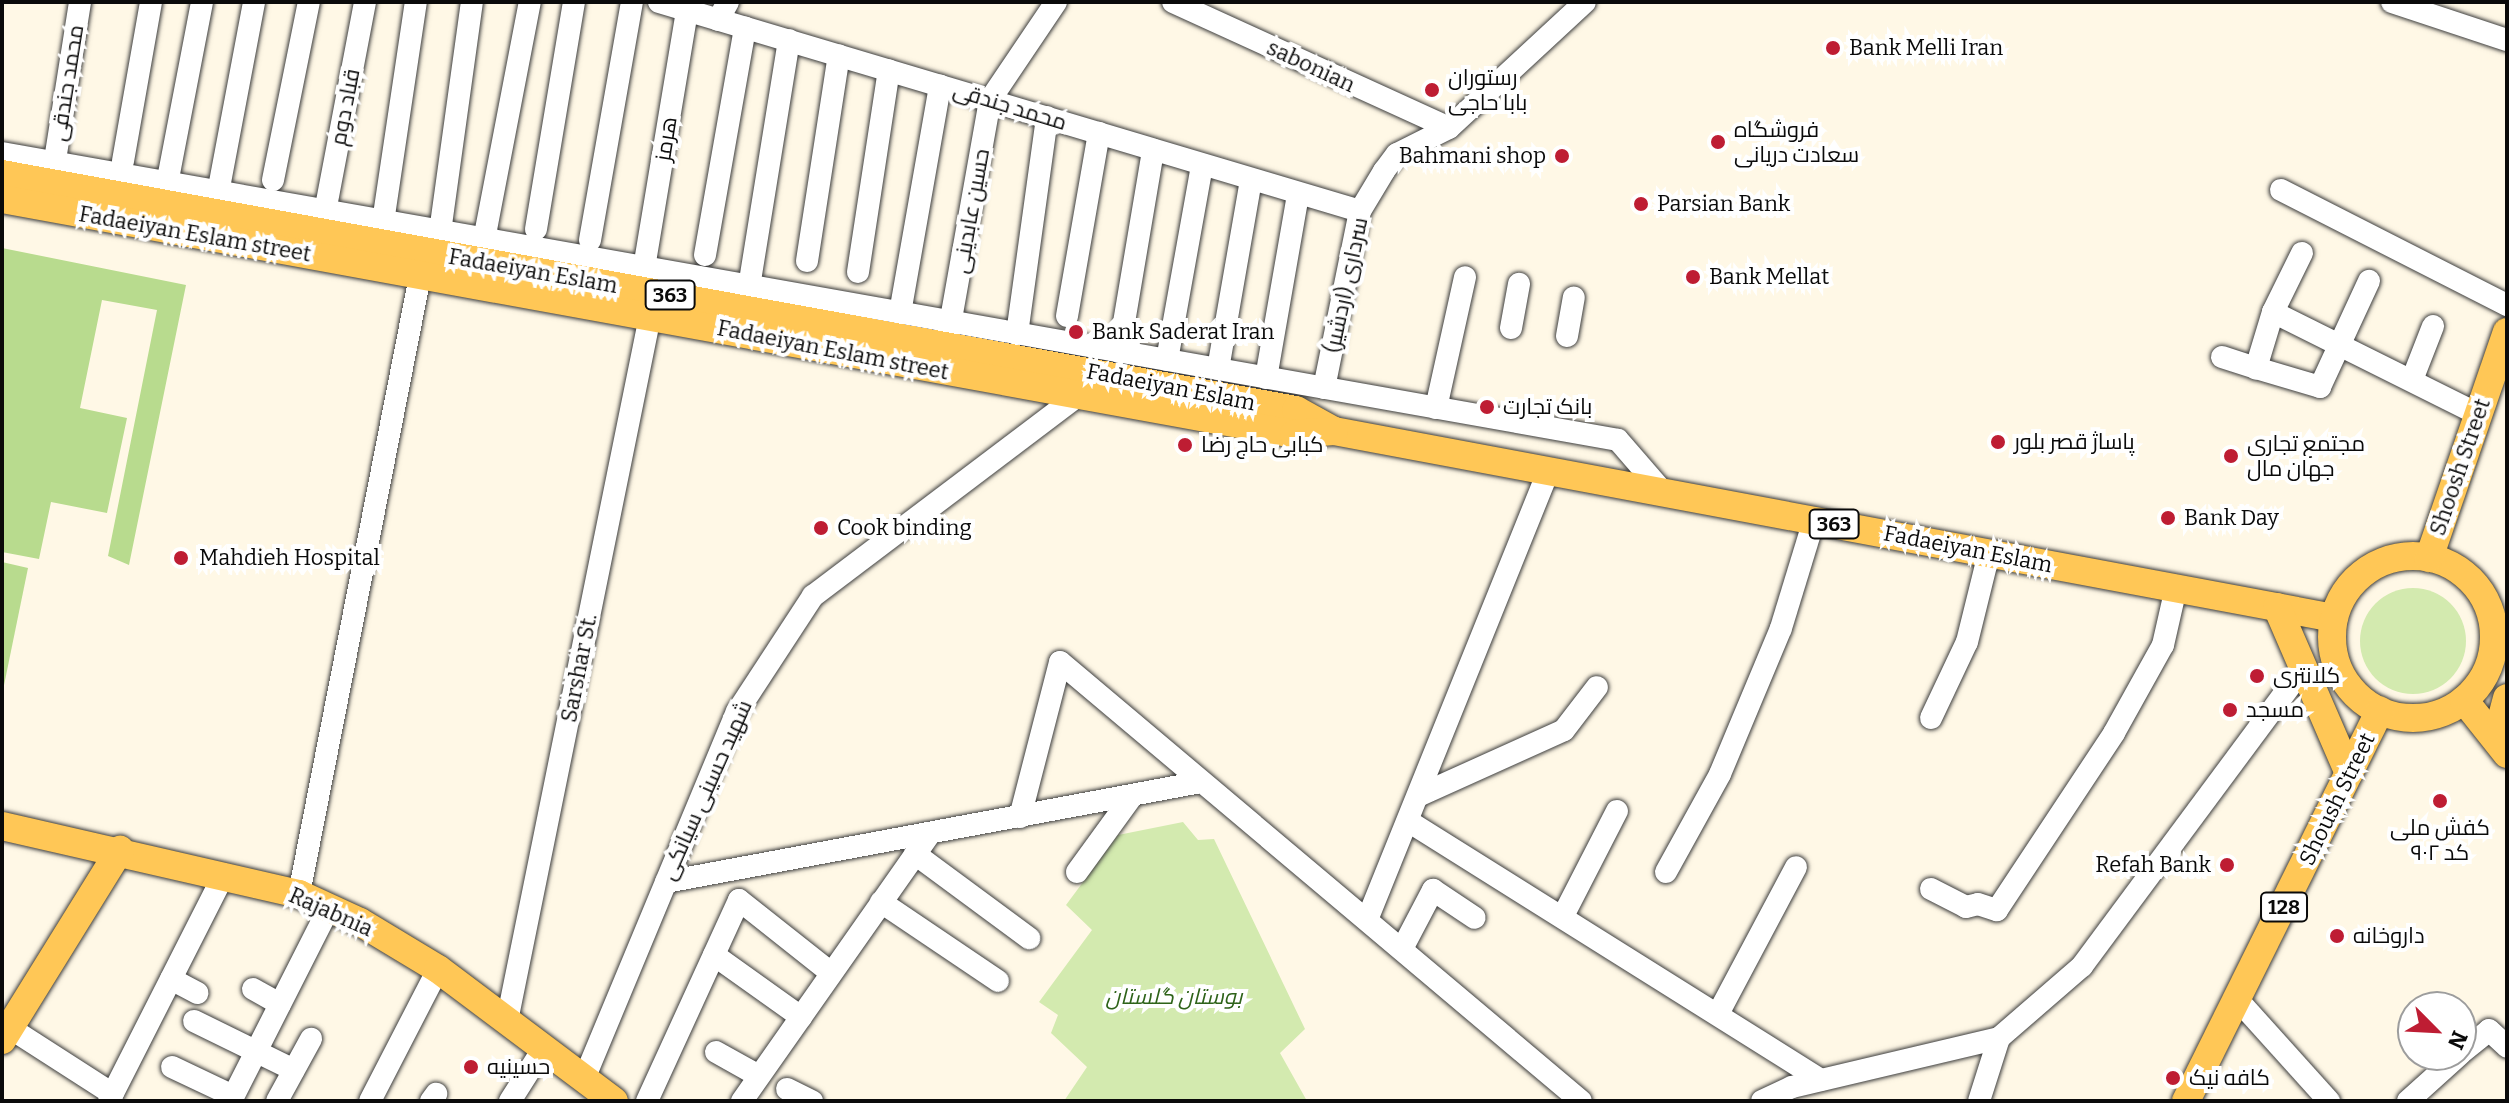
<!DOCTYPE html>
<html>
<head>
<meta charset="utf-8">
<style>
	body { margin:0 }
	#map { position:relative; width:2509px; height:1103px; overflow:hidden; background:#fff8e6; font-family:Bitter,Cairo,serif }
	div>[style] { position:absolute }
	.green>* { inset:0; background:#d3eaaf }
	.round { border-radius:50% }
	.forest>* { inset:0; background:#b8db8e }
	.roads { filter:drop-shadow(0 0 2px #3d3d3d) drop-shadow(0 0 2px #3d3d3d) }
	.minor>* { height:22px; margin:-11px; padding:0 11px; transform-origin:11px; border-radius:11px; background:#fff }
	.major>* { height:28px; margin:-14px; padding:0 14px; transform-origin:14px; border-radius:14px; background:#ffc756 }
	.major>.ring { margin:-14px; padding:0; box-sizing:content-box; background:none; border:28px solid #ffc756; border-radius:50% }
	.dots>* { width:22px; height:22px; translate:-50% -50%; box-sizing:border-box; border:4px solid #fff; border-radius:50% }
	span { translate:-50% -50%; white-space:nowrap; text-align:center; line-height:1.15; -webkit-text-stroke:8px #fff; paint-order:stroke }
	.shield-label span { padding:2px 6px; background:#fff; border:2px solid; border-radius:6px; -webkit-text-stroke-width:0 }
	.shield-label { font-size:20px; color:#0a0a0a; font-weight:700 }
	.poi-label { font-size:22px; color:#0a0a0a }
	.left { translate:0 -50%; text-align:left }
	.right { translate:-100% -50%; text-align:right }
	.street-label { font-size:22px; color:#0a0a0a }
	.park-label { font-size:22px; color:#2e6319; font-style:italic }
	.frame { position:absolute; inset:0; border:4px solid #0a0a0a; pointer-events:none }
	.north { position:absolute; left:2397px; top:991px; width:80px; height:80px; box-sizing:border-box; background:#fff; border:2px solid #9d9d9d; border-radius:50%; rotate:114deg; font-size:22px; font-weight:700; line-height:32px; text-align:center; color:#0a0a0a }
	.north::after { content:''; display:block; margin:auto; width:28px; height:36px; background:#be1d33; clip-path:polygon(50% 0,100% 100%,50% 72%,0 100%) }
</style>
</head>
<body>
<div id="map">
	<div class="green">
		<div class="round" style="left:2360px;top:588px;width:106px;height:106px"></div>
		<div style="clip-path:polygon(1183px 822px,1198px 840px,1214px 839px,1305px 1029px,1280px 1053px,1307px 1101px,1064px 1101px,1087px 1067px,1051px 1033px,1058px 1015px,1039px 1002px,1092px 930px,1066px 905px,1118px 835px)"></div>
	</div>
	<div class="forest">
		<div style="clip-path:polygon(2px 248px,186px 285px,129px 565px,108px 556px,157px 310px,102px 300px,80px 408px,127px 418px,107px 513px,51px 502px,39px 559px,2px 552px)"></div>
		<div style="clip-path:polygon(2px 562px,28px 568px,2px 695px)"></div>
	</div>
	<div class="roads">
		<div class="minor">
			<div style="left:659px;top:2px;width:731px;rotate:16.6deg"></div>
			<div style="left:1173px;top:2px;width:303px;rotate:24.5deg"></div>
			<div style="left:2392px;top:2px;width:121px;rotate:18.3deg"></div>
			<div style="left:718px;top:20px;width:21px;rotate:-61deg"></div>
			<div style="left:2px;top:153px;width:1641px;rotate:10.07deg"></div>
			<div style="left:1618px;top:440px;width:69px;rotate:49.1deg"></div>
			<div style="left:123px;top:161px;width:161px;rotate:-80deg"></div>
			<div style="left:52px;top:179px;width:179px;rotate:-81deg"></div>
			<div style="left:273px;top:180px;width:182px;rotate:-78.6deg"></div>
			<div style="left:167px;top:184px;width:185px;rotate:-79.1deg"></div>
			<div style="left:2281px;top:190px;width:254px;rotate:27deg"></div>
			<div style="left:218px;top:193px;width:194px;rotate:-79.3deg"></div>
			<div style="left:325px;top:212px;width:214px;rotate:-79.2deg"></div>
			<div style="left:383px;top:222px;width:222px;rotate:-81.5deg"></div>
			<div style="left:536px;top:229px;width:230px;rotate:-80.5deg"></div>
			<div style="left:440px;top:232px;width:232px;rotate:-82.1deg"></div>
			<div style="left:484px;top:240px;width:242px;rotate:-79.1deg"></div>
			<div style="left:590px;top:240px;width:242px;rotate:-80deg"></div>
			<div style="left:2302px;top:253px;width:66px;rotate:116.2deg"></div>
			<div style="left:2273px;top:312px;width:59px;rotate:106.9deg"></div>
			<div style="left:2256px;top:368px;width:67px;rotate:16.5deg"></div>
			<div style="left:2320px;top:387px;width:117px;rotate:-65.2deg"></div>
			<div style="left:705px;top:255px;width:231px;rotate:-80deg"></div>
			<div style="left:807px;top:261px;width:208px;rotate:-81.2deg"></div>
			<div style="left:644px;top:268px;width:262px;rotate:-80.5deg"></div>
			<div style="left:858px;top:272px;width:204px;rotate:-81.3deg"></div>
			<div style="left:749px;top:287px;width:250px;rotate:-80.8deg"></div>
			<div style="left:2273px;top:312px;width:229px;rotate:26.5deg"></div>
			<div style="left:900px;top:313px;width:231px;rotate:-80deg"></div>
			<div style="left:1067px;top:316px;width:186px;rotate:-80.1deg"></div>
			<div style="left:1511px;top:328px;width:45px;rotate:-79.7deg"></div>
			<div style="left:1017px;top:334px;width:219px;rotate:-82.1deg"></div>
			<div style="left:948px;top:336px;width:240px;rotate:-79.9deg"></div>
			<div style="left:990px;top:100px;width:118px;rotate:-56deg"></div>
			<div style="left:1567px;top:336px;width:39px;rotate:-80deg"></div>
			<div style="left:1119px;top:352px;width:205px;rotate:-80.4deg"></div>
			<div style="left:2222px;top:357px;width:36px;rotate:18deg"></div>
			<div style="left:1167px;top:360px;width:198px;rotate:-79.8deg"></div>
			<div style="left:1218px;top:369px;width:192px;rotate:-80.1deg"></div>
			<div style="left:1266px;top:378px;width:187px;rotate:-80.1deg"></div>
			<div style="left:2412px;top:380px;width:58px;rotate:-68.7deg"></div>
			<div style="left:1324px;top:388px;width:181px;rotate:-78.5deg"></div>
			<div style="left:1360px;top:211px;width:47px;rotate:-59deg"></div>
			<div style="left:1384px;top:171px;width:21px;rotate:-53deg"></div>
			<div style="left:1397px;top:154px;width:58px;rotate:-26.6deg"></div>
			<div style="left:1449px;top:128px;width:185px;rotate:-42.8deg"></div>
			<div style="left:1436px;top:408px;width:134px;rotate:-77.5deg"></div>
			<div style="left:1931px;top:718px;width:84px;rotate:-64.7deg"></div>
			<div style="left:1967px;top:642px;width:92px;rotate:-76.1deg"></div>
			<div style="left:1418px;top:796px;width:160px;rotate:-24.3deg"></div>
			<div style="left:1564px;top:730px;width:54px;rotate:-52.5deg"></div>
			<div style="left:1020px;top:817px;width:160px;rotate:-75.5deg"></div>
			<div style="left:1060px;top:662px;width:681px;rotate:40.12deg"></div>
			<div style="left:1408px;top:821px;width:487px;rotate:32.1deg"></div>
			<div style="left:915px;top:854px;width:142px;rotate:36.4deg"></div>
			<div style="left:1077px;top:872px;width:95px;rotate:-54deg"></div>
			<div style="left:1666px;top:872px;width:112px;rotate:-61.1deg"></div>
			<div style="left:1720px;top:774px;width:158px;rotate:-67.3deg"></div>
			<div style="left:1781px;top:628px;width:113px;rotate:-73deg"></div>
			<div style="left:666px;top:882px;width:544px;rotate:-10.59deg"></div>
			<div style="left:1931px;top:889px;width:39px;rotate:27deg"></div>
			<div style="left:1966px;top:907px;width:12px;rotate:-14deg"></div>
			<div style="left:1978px;top:904px;width:20px;rotate:18deg"></div>
			<div style="left:1997px;top:910px;width:212px;rotate:-56.5deg"></div>
			<div style="left:2114px;top:733px;width:101px;rotate:-60.9deg"></div>
			<div style="left:2163px;top:645px;width:58px;rotate:-77.2deg"></div>
			<div style="left:299px;top:894px;width:630px;rotate:-78.92deg"></div>
			<div style="left:881px;top:902px;width:141px;rotate:34deg"></div>
			<div style="left:1563px;top:916px;width:118px;rotate:-62.8deg"></div>
			<div style="left:1367px;top:920px;width:484px;rotate:-68deg"></div>
			<div style="left:1402px;top:949px;width:67px;rotate:-62.3deg"></div>
			<div style="left:1433px;top:890px;width:50px;rotate:33.7deg"></div>
			<div style="left:714px;top:955px;width:107px;rotate:35.5deg"></div>
			<div style="left:171px;top:979px;width:30px;rotate:28deg"></div>
			<div style="left:253px;top:989px;width:31px;rotate:29deg"></div>
			<div style="left:2238px;top:1000px;width:136px;rotate:48deg"></div>
			<div style="left:1719px;top:1012px;width:164px;rotate:-62deg"></div>
			<div style="left:194px;top:1021px;width:111px;rotate:26.1deg"></div>
			<div style="left:507px;top:1021px;width:719px;rotate:-78.53deg"></div>
			<div style="left:10px;top:1028px;width:122px;rotate:32.7deg"></div>
			<div style="left:716px;top:1052px;width:49px;rotate:29.2deg"></div>
			<div style="left:2461px;top:1053px;width:36px;rotate:-39deg"></div>
			<div style="left:2489px;top:1030px;width:25px;rotate:43deg"></div>
			<div style="left:172px;top:1067px;width:68px;rotate:25.4deg"></div>
			<div style="left:584px;top:1079px;width:398px;rotate:-67.4deg"></div>
			<div style="left:737px;top:712px;width:139px;rotate:-56.8deg"></div>
			<div style="left:813px;top:596px;width:331px;rotate:-37.1deg"></div>
			<div style="left:787px;top:1089px;width:28px;rotate:26deg"></div>
			<div style="left:109px;top:1101px;width:254px;rotate:-63.1deg"></div>
			<div style="left:231px;top:1101px;width:216px;rotate:-63.1deg"></div>
			<div style="left:277px;top:1101px;width:71px;rotate:-61.3deg"></div>
			<div style="left:370px;top:1101px;width:148px;rotate:-62.7deg"></div>
			<div style="left:431px;top:1101px;width:9px;rotate:-54deg"></div>
			<div style="left:510px;top:1101px;width:62px;rotate:-57.6deg"></div>
			<div style="left:647px;top:1101px;width:221px;rotate:-65.4deg"></div>
			<div style="left:739px;top:900px;width:117px;rotate:38.4deg"></div>
			<div style="left:742px;top:1101px;width:324px;rotate:-54.9deg"></div>
			<div style="left:1762px;top:1101px;width:33px;rotate:-25deg"></div>
			<div style="left:1792px;top:1087px;width:213px;rotate:-13.3deg"></div>
			<div style="left:1999px;top:1038px;width:110px;rotate:-40.9deg"></div>
			<div style="left:2082px;top:966px;width:371px;rotate:-53.4deg"></div>
			<div style="left:1979px;top:1101px;width:66px;rotate:-72.4deg"></div>
			<div style="left:2408px;top:1101px;width:69px;rotate:-42deg"></div>
		</div>
		<div class="major">
			<div style="left:2px;top:174px;width:1315px;rotate:10.34deg"></div>
			<div style="left:1296px;top:410px;width:43px;rotate:28.9deg"></div>
			<div style="left:1334px;top:431px;width:1017px;rotate:10.59deg"></div>
			<div style="left:2px;top:199px;width:1313px;rotate:10.31deg"></div>
			<div style="left:1294px;top:434px;width:40px;rotate:-4.3deg"></div>
			<div class="ring" style="left:2332px;top:556px;width:134px;height:134px"></div>
			<div style="left:2429px;top:558px;width:239px;rotate:-71deg"></div>
			<div style="left:2277px;top:607px;width:181px;rotate:66.6deg"></div>
			<div style="left:2507px;top:698px;width:20px;rotate:105deg"></div>
			<div style="left:2502px;top:717px;width:27px;rotate:80deg"></div>
			<div style="left:2464px;top:700px;width:69px;rotate:51.5deg"></div>
			<div style="left:2px;top:826px;width:305px;rotate:12.9deg"></div>
			<div style="left:299px;top:894px;width:67px;rotate:24.7deg"></div>
			<div style="left:360px;top:922px;width:91px;rotate:31.1deg"></div>
			<div style="left:438px;top:969px;width:220px;rotate:36.9deg"></div>
			<div style="left:2px;top:1040px;width:224px;rotate:-58.2deg"></div>
			<div style="left:2186px;top:1101px;width:436px;rotate:-63.6deg"></div>
		</div>
	</div>
	<div class="dots">
		<div style="left:1833px;top:48px;background:#be1d33"></div>
		<div style="left:1432px;top:90px;background:#be1d33"></div>
		<div style="left:1718px;top:142px;background:#be1d33"></div>
		<div style="left:1562px;top:156px;background:#be1d33"></div>
		<div style="left:1641px;top:204px;background:#be1d33"></div>
		<div style="left:1693px;top:277px;background:#be1d33"></div>
		<div style="left:1076px;top:332px;background:#be1d33"></div>
		<div style="left:1487px;top:407px;background:#be1d33"></div>
		<div style="left:1998px;top:442px;background:#be1d33"></div>
		<div style="left:1185px;top:445px;background:#be1d33"></div>
		<div style="left:2231px;top:456px;background:#be1d33"></div>
		<div style="left:2168px;top:518px;background:#be1d33"></div>
		<div style="left:821px;top:528px;background:#be1d33"></div>
		<div style="left:181px;top:558px;background:#be1d33"></div>
		<div style="left:2257px;top:676px;background:#be1d33"></div>
		<div style="left:2230px;top:710px;background:#be1d33"></div>
		<div style="left:2440px;top:801px;background:#be1d33"></div>
		<div style="left:2227px;top:865px;background:#be1d33"></div>
		<div style="left:2337px;top:936px;background:#be1d33"></div>
		<div style="left:471px;top:1067px;background:#be1d33"></div>
		<div style="left:2173px;top:1078px;background:#be1d33"></div>
	</div>
	<div class="shield-label">
		<span style="left:670px;top:295px">363</span>
		<span style="left:1834px;top:524px">363</span>
		<span style="left:2284px;top:907px">128</span>
	</div>
	<div class="poi-label">
		<span class="left" style="left:1849px;top:48px">Bank Melli Iran</span>
		<span class="left" style="left:1448px;top:90px">رستوران<br>بابا حاجی</span>
		<span class="left" style="left:1734px;top:142px">فروشگاه<br>سعادت دریانی</span>
		<span class="right" style="left:1546px;top:156px">Bahmani shop</span>
		<span class="left" style="left:1657px;top:204px">Parsian Bank</span>
		<span class="left" style="left:1709px;top:277px">Bank Mellat</span>
		<span class="left" style="left:1092px;top:332px">Bank Saderat Iran</span>
		<span class="left" style="left:1503px;top:407px">بانک تجارت</span>
		<span class="left" style="left:2014px;top:442px">پاساژ قصر بلور</span>
		<span class="left" style="left:2247px;top:456px">مجتمع تجاری<br>جهان مال</span>
		<span class="left" style="left:1201px;top:445px">کبابی حاج رضا</span>
		<span class="left" style="left:2184px;top:518px">Bank Day</span>
		<span class="left" style="left:837px;top:528px">Cook binding</span>
		<span class="left" style="left:199px;top:558px">Mahdieh Hospital</span>
		<span class="left" style="left:2273px;top:676px">کلانتری</span>
		<span class="left" style="left:2246px;top:710px">مسجد</span>
		<span style="left:2440px;top:840px">کفش ملی<br>کد ۹۰۲</span>
		<span class="right" style="left:2211px;top:865px">Refah Bank</span>
		<span class="left" style="left:2353px;top:936px">داروخانه</span>
		<span class="left" style="left:487px;top:1067px">حسینیه</span>
		<span class="left" style="left:2189px;top:1078px">کافه نیک</span>
	</div>
	<div class="street-label">
		<span style="left:1311px;top:66px;rotate:25deg">sabonian</span>
		<span style="left:67px;top:83px;rotate:-81deg">محمد جندقی</span>
		<span style="left:1010px;top:106px;rotate:17deg">محمد جندقی</span>
		<span style="left:345px;top:107px;rotate:-79deg">قباد دوم</span>
		<span style="left:666px;top:139px;rotate:-81deg">هرمز</span>
		<span style="left:971px;top:211px;rotate:-80deg">حسین عابدینی</span>
		<span style="left:195px;top:234px;rotate:10deg">Fadaeiyan Eslam street</span>
		<span style="left:533px;top:271px;rotate:10deg">Fadaeiyan Eslam</span>
		<span style="left:1346px;top:285px;rotate:-78deg">سرداری (اردشیر)</span>
		<span style="left:833px;top:350px;rotate:11deg">Fadaeiyan Eslam street</span>
		<span style="left:1171px;top:387px;rotate:11deg">Fadaeiyan Eslam</span>
		<span style="left:2460px;top:467px;rotate:-71deg">Shoosh Street</span>
		<span style="left:1968px;top:549px;rotate:11deg">Fadaeiyan Eslam</span>
		<span style="left:579px;top:668px;rotate:-79deg">Sarshar St.</span>
		<span style="left:706px;top:790px;rotate:-66deg">شهید حسینی سیانکی</span>
		<span style="left:2337px;top:799px;rotate:-64deg">Shoush Street</span>
		<span style="left:331px;top:912px;rotate:24deg">Rajabnia</span>
	</div>
	<div class="park-label">
		<span style="left:1174px;top:997px">بوستان گلستان</span>
	</div>
	<div class="frame"></div>
	<div class="north">N</div>
</div>
</body>
</html>
